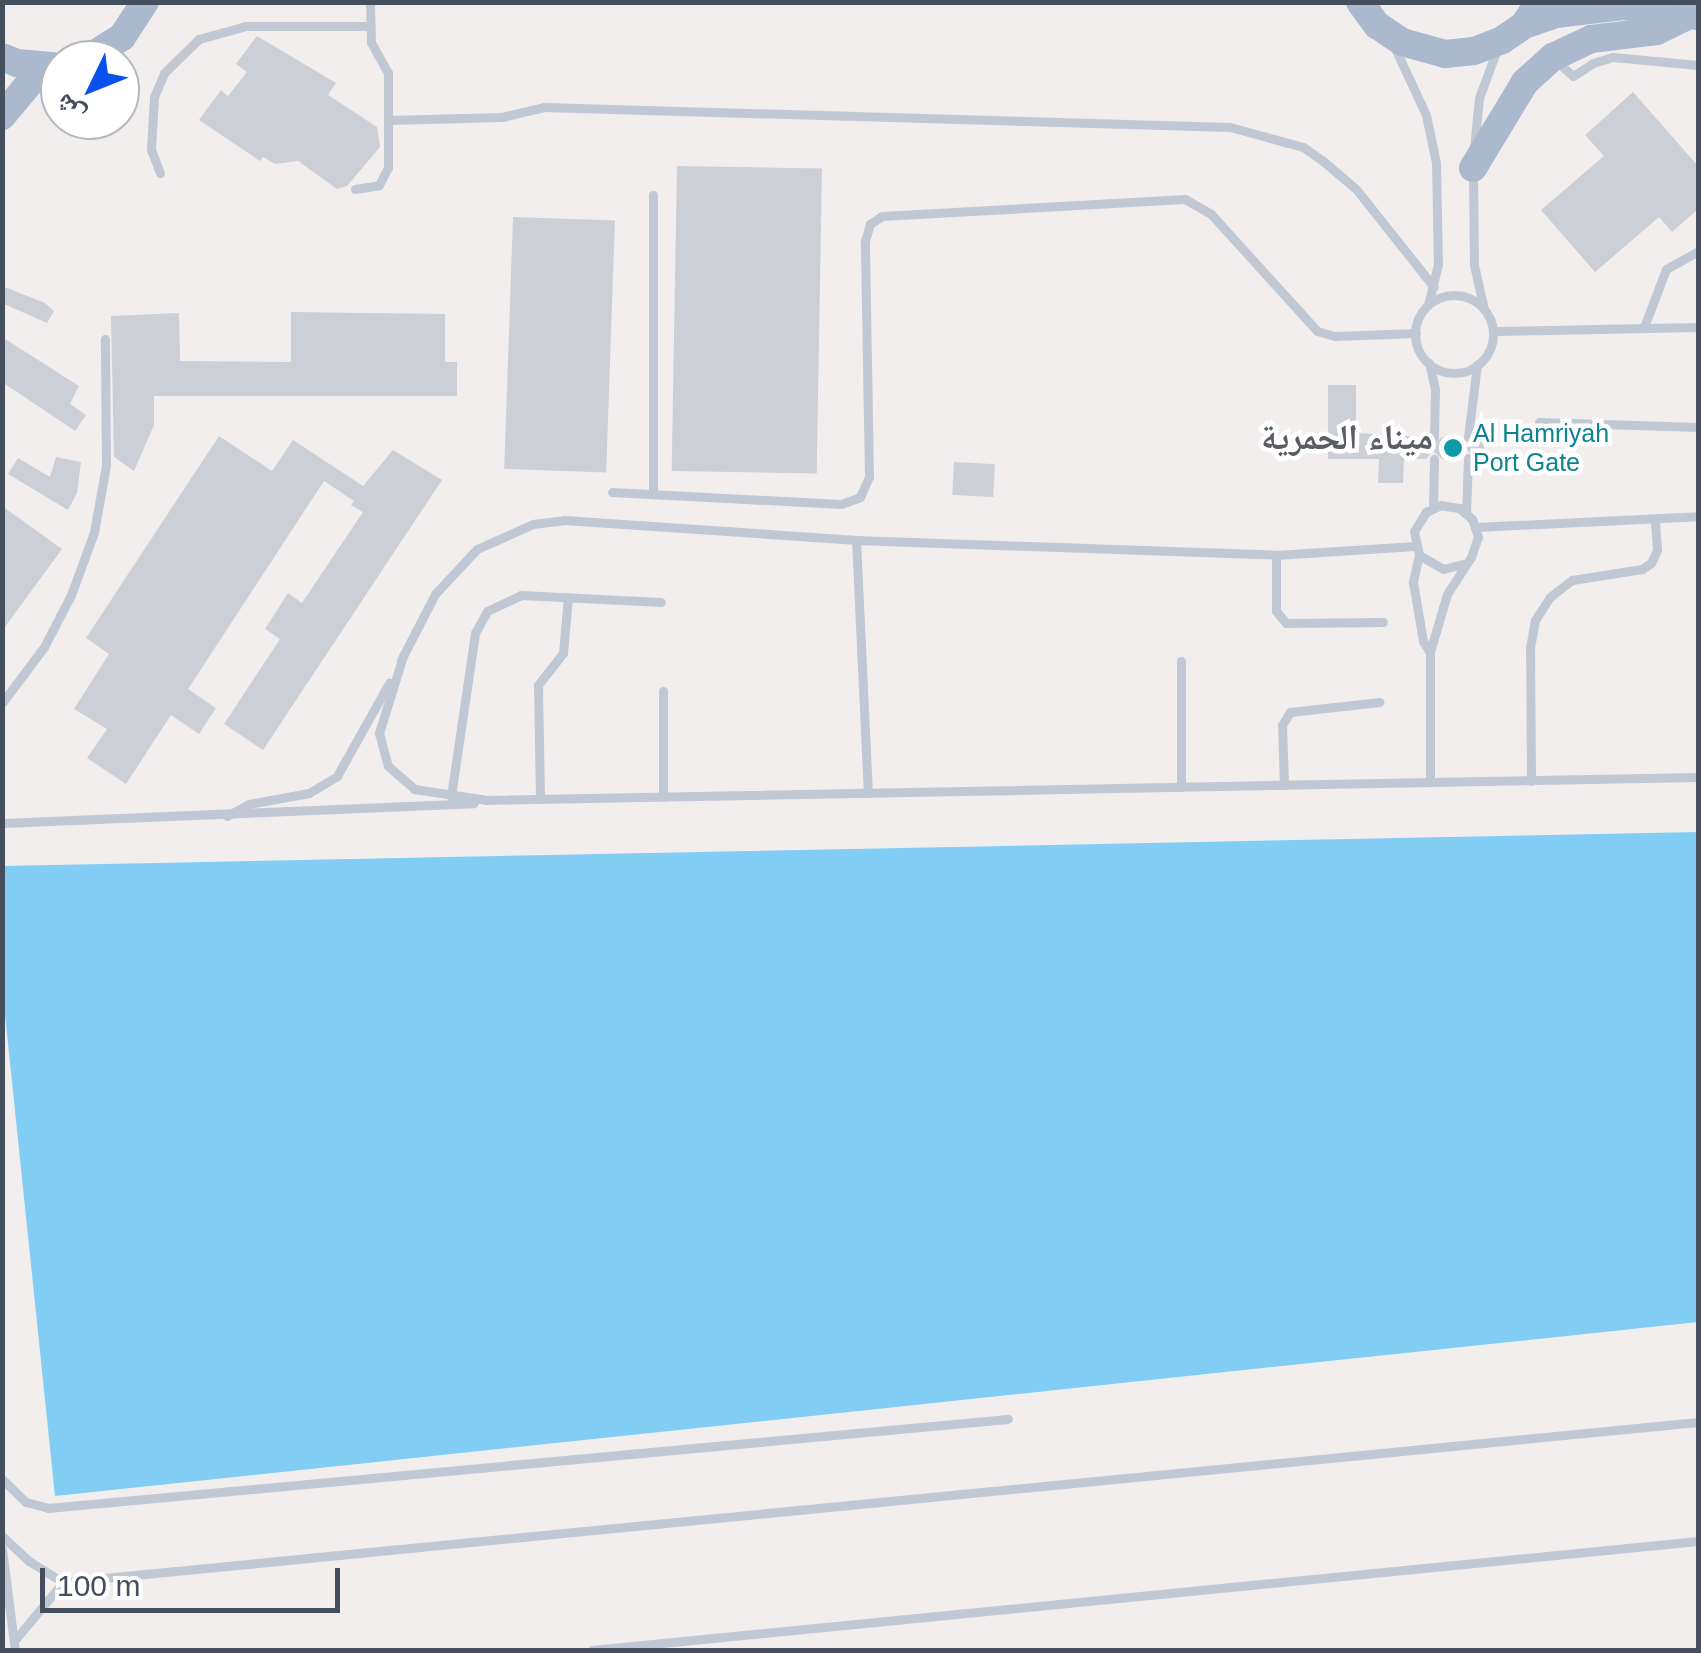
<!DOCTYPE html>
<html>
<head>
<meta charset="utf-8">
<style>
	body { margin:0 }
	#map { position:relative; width:1701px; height:1653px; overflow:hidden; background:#f1eeed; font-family:Helvetica,"Noto Naskh Arabic",sans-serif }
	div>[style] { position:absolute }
	.water>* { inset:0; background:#81cdf4 }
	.building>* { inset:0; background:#cccfd6; transform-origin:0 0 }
	.lane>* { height:9px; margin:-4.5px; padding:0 4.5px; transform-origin:4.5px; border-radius:4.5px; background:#c0c8d4 }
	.lane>.ring { margin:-4.5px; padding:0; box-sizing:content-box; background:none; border:9px solid #c0c8d4; border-radius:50% }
	.primary>* { height:28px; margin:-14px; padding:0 14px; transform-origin:14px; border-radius:14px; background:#abb9cf }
	.dots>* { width:28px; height:28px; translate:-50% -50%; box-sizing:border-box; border:5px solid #fff; border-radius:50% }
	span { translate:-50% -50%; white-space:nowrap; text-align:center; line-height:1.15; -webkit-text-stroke:9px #fff; paint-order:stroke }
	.culture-label { font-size:25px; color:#0d838f }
	.left { translate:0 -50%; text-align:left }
	.district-label { font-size:35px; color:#5a5d63; font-weight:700 }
	.frame { position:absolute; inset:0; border:5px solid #444e5d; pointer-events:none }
	.north { position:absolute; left:40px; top:40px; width:100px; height:100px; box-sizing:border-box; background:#fff; border:2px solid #b4b8be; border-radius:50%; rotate:227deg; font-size:28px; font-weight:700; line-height:40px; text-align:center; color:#444e5d }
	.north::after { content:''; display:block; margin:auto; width:35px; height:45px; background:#0951ef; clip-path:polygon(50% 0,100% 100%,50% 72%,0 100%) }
	.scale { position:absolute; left:40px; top:1568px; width:300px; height:45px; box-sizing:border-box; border:5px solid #444e5d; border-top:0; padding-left:12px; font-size:30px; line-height:35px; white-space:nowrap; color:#444e5d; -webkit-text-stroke:8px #fff; paint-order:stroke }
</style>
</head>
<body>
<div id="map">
	<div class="water">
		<div style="clip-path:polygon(1698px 832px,1698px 1322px,55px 1496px,3px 995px,3px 866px)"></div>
	</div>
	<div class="building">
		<div style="clip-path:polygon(257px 36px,336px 83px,328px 95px,377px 127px,380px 147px,347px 186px,337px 189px,298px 161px,275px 164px,263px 157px,260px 161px,199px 120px,221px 90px,228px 96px,247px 72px,236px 64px)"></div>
		<div style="clip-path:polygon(1633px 92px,1698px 166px,1698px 209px,1672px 232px,1659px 217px,1595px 272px,1541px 210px,1604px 156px,1585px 135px)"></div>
		<div style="left:677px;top:166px;width:145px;height:305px;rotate:1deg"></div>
		<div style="left:513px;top:217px;width:102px;height:252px;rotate:2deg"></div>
		<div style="clip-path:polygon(2px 286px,45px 303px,54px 311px,47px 323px,2px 303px)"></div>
		<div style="clip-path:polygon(291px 312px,445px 314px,445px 362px,457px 362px,457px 396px,154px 396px,154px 425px,134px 471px,114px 457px,111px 316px,179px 313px,180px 361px,291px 362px)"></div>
		<div style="clip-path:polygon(2px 337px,79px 386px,70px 404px,86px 415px,75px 431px,2px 382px)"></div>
		<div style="clip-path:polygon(1328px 385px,1356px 385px,1356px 433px,1426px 437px,1433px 445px,1442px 437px,1460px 437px,1468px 445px,1476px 437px,1484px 437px,1484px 458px,1476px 458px,1467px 450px,1460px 458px,1442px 459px,1433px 451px,1426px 459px,1404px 459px,1403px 483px,1378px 483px,1379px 459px,1328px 459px)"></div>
		<div style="clip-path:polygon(219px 436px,272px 471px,293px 440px,363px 486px,393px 450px,442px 480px,263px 750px,224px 724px,280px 639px,265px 629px,288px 593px,302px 603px,363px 512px,351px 505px,354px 501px,324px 481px,188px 689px,216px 708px,199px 734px,171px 715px,126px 784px,87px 758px,107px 729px,74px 709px,109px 654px,86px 638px)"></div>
		<div style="clip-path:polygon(56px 457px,81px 462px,77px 493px,68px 510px,8px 474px,18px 458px,50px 477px)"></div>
		<div style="left:954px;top:462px;width:41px;height:33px;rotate:3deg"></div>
		<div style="clip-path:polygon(2px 506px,62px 549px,2px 631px)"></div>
	</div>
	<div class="lane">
		<div style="left:1394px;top:46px;width:76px;rotate:65.1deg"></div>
		<div style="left:1426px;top:115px;width:49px;rotate:78.2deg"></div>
		<div style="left:1436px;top:163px;width:101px;rotate:88.9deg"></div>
		<div style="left:1438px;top:264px;width:42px;rotate:103.7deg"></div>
		<div style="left:1554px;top:59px;width:25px;rotate:42deg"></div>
		<div style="left:1573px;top:76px;width:24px;rotate:-33deg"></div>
		<div style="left:1593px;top:63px;width:21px;rotate:-17deg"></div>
		<div style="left:1613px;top:57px;width:85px;rotate:5.4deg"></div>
		<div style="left:388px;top:120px;width:114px;rotate:-1.5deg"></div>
		<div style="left:502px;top:117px;width:43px;rotate:-13.4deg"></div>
		<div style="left:544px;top:107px;width:686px;rotate:1.67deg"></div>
		<div style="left:1230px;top:127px;width:76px;rotate:15.3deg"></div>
		<div style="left:1303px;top:147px;width:24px;rotate:35deg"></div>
		<div style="left:1323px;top:161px;width:43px;rotate:40.3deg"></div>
		<div style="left:1356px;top:189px;width:125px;rotate:51.5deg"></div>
		<div style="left:1474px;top:148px;width:50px;rotate:-84.3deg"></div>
		<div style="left:1479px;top:98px;width:49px;rotate:-69.7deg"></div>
		<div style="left:160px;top:173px;width:26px;rotate:-111deg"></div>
		<div style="left:151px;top:149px;width:52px;rotate:-86.7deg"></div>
		<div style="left:154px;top:97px;width:26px;rotate:-67deg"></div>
		<div style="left:164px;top:73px;width:49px;rotate:-44.2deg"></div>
		<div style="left:199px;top:39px;width:49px;rotate:-15.5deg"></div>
		<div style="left:246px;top:26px;width:124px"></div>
		<div style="left:1473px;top:173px;width:92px;rotate:89.4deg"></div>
		<div style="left:1474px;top:265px;width:45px;rotate:77.2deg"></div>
		<div style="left:355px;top:189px;width:24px;rotate:-9deg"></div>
		<div style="left:379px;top:185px;width:20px;rotate:-63deg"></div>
		<div style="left:388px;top:167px;width:94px;rotate:-90deg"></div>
		<div style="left:388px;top:73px;width:35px;rotate:-119deg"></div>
		<div style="left:371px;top:42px;width:40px;rotate:-91.4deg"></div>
		<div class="ring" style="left:1415px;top:295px;width:69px;height:69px"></div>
		<div style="left:1644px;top:327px;width:62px;rotate:-69.2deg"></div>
		<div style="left:1666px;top:269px;width:37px;rotate:-29deg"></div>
		<div style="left:1493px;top:331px;width:205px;rotate:-1.1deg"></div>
		<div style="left:1429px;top:363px;width:28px;rotate:77deg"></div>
		<div style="left:1435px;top:390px;width:47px;rotate:91.2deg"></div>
		<div style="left:1539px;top:422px;width:159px;rotate:1.8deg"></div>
		<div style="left:1468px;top:437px;width:73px;rotate:-82.9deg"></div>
		<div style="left:612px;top:492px;width:229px;rotate:3deg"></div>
		<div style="left:841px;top:504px;width:20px;rotate:-20deg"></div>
		<div style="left:860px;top:497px;width:22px;rotate:-66deg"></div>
		<div style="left:869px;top:477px;width:236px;rotate:-91deg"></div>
		<div style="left:865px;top:241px;width:18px;rotate:-74deg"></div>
		<div style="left:870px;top:224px;width:14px;rotate:-34deg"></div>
		<div style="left:882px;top:216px;width:303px;rotate:-3.2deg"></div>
		<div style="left:1185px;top:199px;width:30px;rotate:30deg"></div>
		<div style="left:1211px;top:214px;width:158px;rotate:47.8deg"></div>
		<div style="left:1317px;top:331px;width:19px;rotate:16deg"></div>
		<div style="left:1335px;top:336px;width:81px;rotate:-2.1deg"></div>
		<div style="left:653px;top:493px;width:298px;rotate:-90deg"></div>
		<div style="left:1433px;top:508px;width:49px;rotate:-88.8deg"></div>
		<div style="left:1466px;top:513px;width:55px;rotate:-87.9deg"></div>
		<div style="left:1476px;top:527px;width:222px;rotate:-2.8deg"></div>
		<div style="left:856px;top:540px;width:253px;rotate:87.3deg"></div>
		<div style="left:1276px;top:555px;width:56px;rotate:90deg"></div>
		<div style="left:1276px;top:611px;width:16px;rotate:50deg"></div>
		<div style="left:1286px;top:623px;width:97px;rotate:-0.6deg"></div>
		<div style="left:1419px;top:555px;width:28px;rotate:103deg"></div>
		<div style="left:1413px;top:582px;width:60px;rotate:80.4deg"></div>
		<div style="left:1423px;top:641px;width:13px;rotate:58deg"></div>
		<div style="left:403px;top:656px;width:81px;rotate:107.3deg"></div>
		<div style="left:379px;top:733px;width:34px;rotate:75deg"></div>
		<div style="left:388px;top:766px;width:35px;rotate:41deg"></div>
		<div style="left:414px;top:789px;width:74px;rotate:8.6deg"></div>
		<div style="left:487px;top:800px;width:1211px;rotate:-1.09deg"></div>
		<div style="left:401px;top:660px;width:74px;rotate:-62.7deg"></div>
		<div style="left:435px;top:594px;width:62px;rotate:-47deg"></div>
		<div style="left:477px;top:549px;width:61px;rotate:-24.1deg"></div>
		<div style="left:533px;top:524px;width:31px;rotate:-7deg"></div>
		<div style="left:564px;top:520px;width:293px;rotate:3.9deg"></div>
		<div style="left:856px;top:540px;width:420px;rotate:2deg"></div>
		<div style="left:1276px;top:555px;width:139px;rotate:-3.7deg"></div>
		<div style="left:1181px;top:661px;width:126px;rotate:90deg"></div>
		<div style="left:663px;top:691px;width:106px;rotate:90deg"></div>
		<div style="left:2px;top:703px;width:70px;rotate:-53.1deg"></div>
		<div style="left:44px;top:647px;width:59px;rotate:-62.6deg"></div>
		<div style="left:71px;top:595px;width:67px;rotate:-69.9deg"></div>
		<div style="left:94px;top:532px;width:68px;rotate:-79.8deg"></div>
		<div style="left:106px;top:465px;width:126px;rotate:-90.5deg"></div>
		<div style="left:1531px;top:781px;width:133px;rotate:-90.4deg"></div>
		<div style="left:1530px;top:648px;width:28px;rotate:-80deg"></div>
		<div style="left:1535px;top:620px;width:27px;rotate:-57deg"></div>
		<div style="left:1550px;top:597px;width:28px;rotate:-38deg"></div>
		<div style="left:1572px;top:580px;width:71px;rotate:-8.9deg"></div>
		<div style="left:1642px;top:569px;width:11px;rotate:-34deg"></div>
		<div style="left:1651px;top:563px;width:14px;rotate:-65deg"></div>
		<div style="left:1657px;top:550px;width:31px;rotate:-94deg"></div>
		<div style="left:1430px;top:782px;width:130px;rotate:-90deg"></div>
		<div style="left:1430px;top:652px;width:60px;rotate:-73.7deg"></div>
		<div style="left:1447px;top:594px;width:44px;rotate:-57deg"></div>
		<div style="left:1471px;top:557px;width:21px;rotate:-71deg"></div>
		<div style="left:1478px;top:537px;width:19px;rotate:-108deg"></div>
		<div style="left:1472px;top:519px;width:17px;rotate:-140deg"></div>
		<div style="left:1459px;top:508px;width:18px;rotate:-171deg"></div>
		<div style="left:1441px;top:505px;width:17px;rotate:155deg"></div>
		<div style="left:1426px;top:512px;width:22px;rotate:122deg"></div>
		<div style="left:1414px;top:531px;width:25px;rotate:78deg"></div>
		<div style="left:1419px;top:555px;width:28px;rotate:30deg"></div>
		<div style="left:1443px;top:569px;width:21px;rotate:-14deg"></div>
		<div style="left:1284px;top:785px;width:60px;rotate:-91.9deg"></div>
		<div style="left:1282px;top:725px;width:15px;rotate:-58deg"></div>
		<div style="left:1290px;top:712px;width:90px;rotate:-6.4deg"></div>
		<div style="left:451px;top:796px;width:165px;rotate:-81.6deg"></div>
		<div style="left:475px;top:633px;width:25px;rotate:-61deg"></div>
		<div style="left:487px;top:611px;width:38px;rotate:-25deg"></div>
		<div style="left:521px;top:595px;width:140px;rotate:2.9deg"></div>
		<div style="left:540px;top:799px;width:114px;rotate:-91deg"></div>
		<div style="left:538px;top:685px;width:41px;rotate:-52deg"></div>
		<div style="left:563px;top:653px;width:56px;rotate:-84.9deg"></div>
		<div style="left:227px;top:816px;width:25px;rotate:-29deg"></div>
		<div style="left:249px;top:804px;width:61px;rotate:-10.4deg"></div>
		<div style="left:309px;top:793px;width:33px;rotate:-31deg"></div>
		<div style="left:337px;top:776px;width:107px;rotate:-60.8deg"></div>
		<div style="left:2px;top:823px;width:472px;rotate:-2.4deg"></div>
		<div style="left:2px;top:1479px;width:33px;rotate:44deg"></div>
		<div style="left:26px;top:1502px;width:23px;rotate:15deg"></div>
		<div style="left:48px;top:1508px;width:964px;rotate:-5.3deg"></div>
		<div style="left:2px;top:1536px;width:37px;rotate:43deg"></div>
		<div style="left:29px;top:1561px;width:40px;rotate:32deg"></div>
		<div style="left:63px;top:1582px;width:1643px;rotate:-5.59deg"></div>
		<div style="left:2px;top:1549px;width:102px;rotate:82.7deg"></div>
		<div style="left:14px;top:1641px;width:77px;rotate:-50.3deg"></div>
		<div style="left:592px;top:1650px;width:1111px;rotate:-5.63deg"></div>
	</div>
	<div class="primary">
		<div style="left:1360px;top:2px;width:29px;rotate:54deg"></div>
		<div style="left:1377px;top:25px;width:30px;rotate:34deg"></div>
		<div style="left:1402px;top:42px;width:45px;rotate:15.6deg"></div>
		<div style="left:1445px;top:54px;width:29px;rotate:-6deg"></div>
		<div style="left:1474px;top:51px;width:30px;rotate:-21deg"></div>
		<div style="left:1502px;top:40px;width:27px;rotate:-34deg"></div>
		<div style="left:1524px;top:25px;width:27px;rotate:-57deg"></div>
		<div style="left:1524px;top:25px;width:34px;rotate:-19deg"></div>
		<div style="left:1556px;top:14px;width:67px;rotate:-6.8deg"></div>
		<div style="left:1623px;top:6px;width:75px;rotate:7.7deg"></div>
		<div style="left:2px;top:57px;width:16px;rotate:22deg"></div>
		<div style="left:17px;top:63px;width:37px;rotate:5deg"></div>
		<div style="left:85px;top:60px;width:44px;rotate:-31.9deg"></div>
		<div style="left:122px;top:37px;width:42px;rotate:-56.7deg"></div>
		<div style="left:2px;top:116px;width:64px;rotate:-50.1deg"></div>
		<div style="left:1473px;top:168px;width:100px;rotate:-58.8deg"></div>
		<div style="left:1525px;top:82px;width:38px;rotate:-42deg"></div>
		<div style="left:1553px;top:57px;width:42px;rotate:-25.3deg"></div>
		<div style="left:1591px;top:39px;width:66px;rotate:-6.9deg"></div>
		<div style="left:1657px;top:31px;width:37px;rotate:-26deg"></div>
	</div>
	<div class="dots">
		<div style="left:1453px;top:448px;background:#0f9aa8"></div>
	</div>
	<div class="culture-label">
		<span class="left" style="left:1473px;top:448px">Al Hamriyah<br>Port Gate</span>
	</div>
	<div class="district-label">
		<span style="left:1347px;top:437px">ميناء الحمرية</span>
	</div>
	<div class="frame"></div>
	<div class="north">ش</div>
	<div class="scale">100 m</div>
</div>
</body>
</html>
